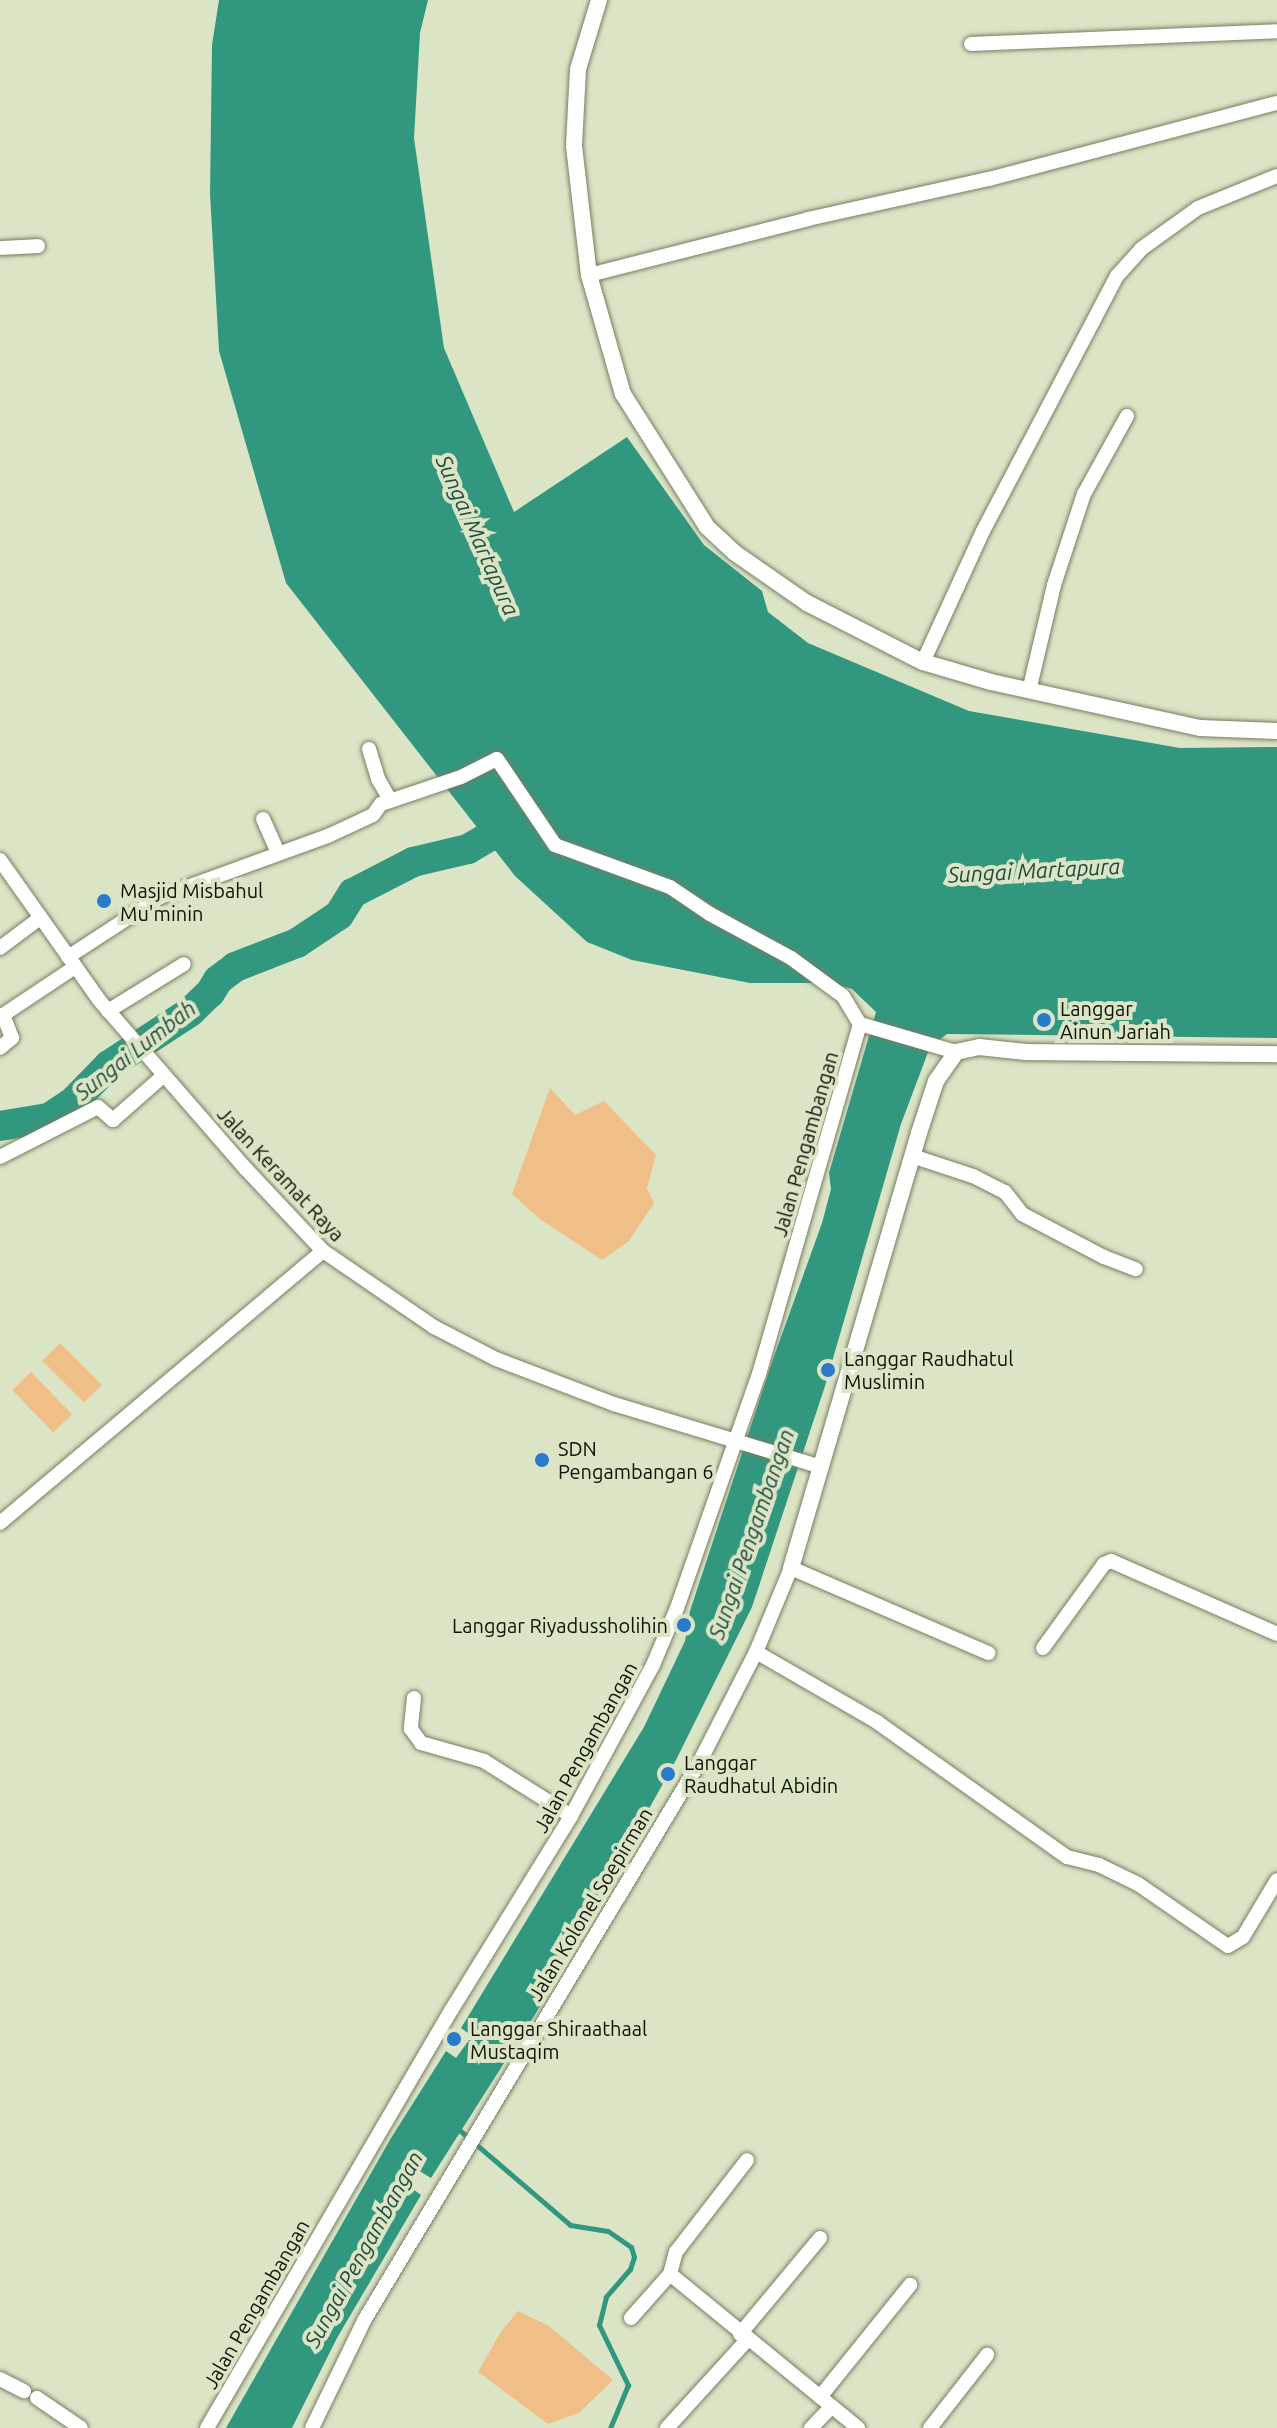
<!DOCTYPE html>
<html>
<head>
<meta charset="utf-8">
<style>
	body { margin:0 }
	#map { position:relative; width:1277px; height:2428px; overflow:hidden; background:#dbe5c6; font-family:Ubuntu,sans-serif }
	div>[style] { position:absolute }
	.green>* { inset:0; background:#efbf87; transform-origin:0 0 }
	.water>* { inset:0; background:#31987f }
	.stream>* { height:5px; margin:-2.5px; padding:0 2.5px; transform-origin:2.5px; border-radius:2.5px; background:#31987f }
	.river>* { height:30px; margin:-15px; padding:0 15px; transform-origin:15px; border-radius:15px; background:#31987f }
	.roads { filter:drop-shadow(0 0 2px #767f62) drop-shadow(0 0 2px #767f62) }
	.minor>* { height:14px; margin:-7px; padding:0 7px; transform-origin:7px; border-radius:7px; background:#fff }
	.tertiary>* { height:16px; margin:-8px; padding:0 8px; transform-origin:8px; border-radius:8px; background:#fff }
	.dots>* { width:22px; height:22px; translate:-50% -50%; box-sizing:border-box; border:4px solid #dbe5c6; border-radius:50% }
	span { translate:-50% -50%; white-space:nowrap; text-align:center; line-height:1.15; -webkit-text-stroke:8px #dbe5c6; paint-order:stroke }
	.poi-label { font-size:20px; color:#0f1207 }
	.left { translate:0 -50%; text-align:left }
	.right { translate:-100% -50%; text-align:right }
	.street-label { font-size:20px; color:#0f1207 }
	.water-label { font-size:22px; color:#204b3f; font-style:italic }
</style>
</head>
<body>
<div id="map">
	<div class="green">
		<div style="clip-path:polygon(550px 1088px,575px 1115px,604px 1101px,656px 1155px,647px 1188px,654px 1203px,629px 1241px,602px 1260px,541px 1220px,512px 1194px)"></div>
		<div style="left:60px;top:1343px;width:59px;height:25px;rotate:45deg"></div>
		<div style="left:31px;top:1372px;width:59px;height:26px;rotate:46deg"></div>
		<div style="clip-path:polygon(518px 2311px,549px 2326px,613px 2380px,579px 2413px,548px 2424px,478px 2372px,500px 2333px)"></div>
	</div>
	<div class="water">
		<div style="clip-path:polygon(219px 0,428px 0,420px 33px,414px 138px,444px 348px,514px 512px,627px 437px,704px 545px,762px 591px,768px 612px,808px 643px,969px 711px,1180px 748px,1277px 747px,1277px 1038px,947px 1034px,930px 1047px,901px 1124px,825px 1386px,752px 1607px,676px 1760px,536px 2013px,431px 2178px,411px 2166px,402px 2181px,421px 2195px,337px 2338px,292px 2428px,226px 2428px,391px 2138px,446px 2051px,456px 2058px,472px 2036px,461px 2028px,644px 1727px,685px 1641px,690px 1611px,772px 1362px,822px 1223px,831px 1189px,829px 1173px,876px 1012px,852px 989px,831px 983px,750px 983px,632px 960px,587px 942px,515px 876px,286px 583px,219px 351px,210px 194px,212px 45px)"></div>
	</div>
	<div class="stream">
		<div style="left:457px;top:2128px;width:149px;rotate:40.6deg"></div>
		<div style="left:570px;top:2225px;width:38px;rotate:9deg"></div>
		<div style="left:608px;top:2231px;width:28px;rotate:35deg"></div>
		<div style="left:631px;top:2247px;width:10px;rotate:73deg"></div>
		<div style="left:634px;top:2257px;width:13px;rotate:108deg"></div>
		<div style="left:630px;top:2269px;width:37px;rotate:131deg"></div>
		<div style="left:606px;top:2297px;width:29px;rotate:104deg"></div>
		<div style="left:599px;top:2325px;width:67px;rotate:64.2deg"></div>
		<div style="left:628px;top:2385px;width:47px;rotate:112.7deg"></div>
	</div>
	<div class="river">
		<div style="left:0;top:1126px;width:50px;rotate:-9.3deg"></div>
		<div style="left:49px;top:1118px;width:30px;rotate:-34deg"></div>
		<div style="left:74px;top:1101px;width:50px;rotate:-45.8deg"></div>
		<div style="left:109px;top:1065px;width:97px;rotate:-33.2deg"></div>
		<div style="left:190px;top:1012px;width:28px;rotate:-44deg"></div>
		<div style="left:210px;top:993px;width:15px;rotate:-58deg"></div>
		<div style="left:218px;top:980px;width:21px;rotate:-37deg"></div>
		<div style="left:235px;top:967px;width:66px;rotate:-21.2deg"></div>
		<div style="left:297px;top:943px;width:50px;rotate:-33.7deg"></div>
		<div style="left:339px;top:915px;width:26px;rotate:-58deg"></div>
		<div style="left:353px;top:893px;width:68px;rotate:-27.3deg"></div>
		<div style="left:413px;top:862px;width:57px;rotate:-13.3deg"></div>
		<div style="left:468px;top:849px;width:59px;rotate:-30.5deg"></div>
	</div>
	<div class="roads">
		<div class="minor">
			<div style="left:971px;top:44px;width:306px;rotate:-2.4deg"></div>
			<div style="left:0;top:248px;width:38px;rotate:-3deg"></div>
			<div style="left:589px;top:275px;width:226px;rotate:-14.3deg"></div>
			<div style="left:808px;top:219px;width:185px;rotate:-12.5deg"></div>
			<div style="left:989px;top:179px;width:298px;rotate:-14.8deg"></div>
			<div style="left:923px;top:662px;width:144px;rotate:-65.4deg"></div>
			<div style="left:983px;top:531px;width:288px;rotate:-62.3deg"></div>
			<div style="left:1117px;top:276px;width:36px;rotate:-48deg"></div>
			<div style="left:1141px;top:249px;width:70px;rotate:-35.7deg"></div>
			<div style="left:1198px;top:208px;width:85px;rotate:-22.1deg"></div>
			<div style="left:1029px;top:691px;width:109px;rotate:-76.7deg"></div>
			<div style="left:1054px;top:585px;width:96px;rotate:-71.8deg"></div>
			<div style="left:1084px;top:494px;width:89px;rotate:-61.1deg"></div>
			<div style="left:369px;top:749px;width:31px;rotate:73deg"></div>
			<div style="left:378px;top:779px;width:24px;rotate:60deg"></div>
			<div style="left:263px;top:819px;width:37px;rotate:66deg"></div>
			<div style="left:0;top:860px;width:171px;rotate:54.7deg"></div>
			<div style="left:99px;top:1000px;width:224px;rotate:49deg"></div>
			<div style="left:246px;top:1169px;width:112px;rotate:46.8deg"></div>
			<div style="left:323px;top:1251px;width:135px;rotate:34.4deg"></div>
			<div style="left:434px;top:1327px;width:70px;rotate:27.3deg"></div>
			<div style="left:496px;top:1359px;width:126px;rotate:20.9deg"></div>
			<div style="left:614px;top:1404px;width:217px;rotate:16.9deg"></div>
			<div style="left:0;top:948px;width:50px;rotate:-36.9deg"></div>
			<div style="left:68px;top:957px;width:110px;rotate:-33.1deg"></div>
			<div style="left:160px;top:897px;width:181px;rotate:-20deg"></div>
			<div style="left:330px;top:835px;width:47px;rotate:-24.9deg"></div>
			<div style="left:373px;top:815px;width:14px;rotate:-54deg"></div>
			<div style="left:381px;top:804px;width:84px;rotate:-18.6deg"></div>
			<div style="left:461px;top:777px;width:40px;rotate:-26.6deg"></div>
			<div style="left:497px;top:759px;width:104px;rotate:56deg"></div>
			<div style="left:555px;top:845px;width:122px;rotate:20.1deg"></div>
			<div style="left:670px;top:887px;width:48px;rotate:34deg"></div>
			<div style="left:710px;top:914px;width:92px;rotate:28.5deg"></div>
			<div style="left:791px;top:958px;width:64px;rotate:36.2deg"></div>
			<div style="left:843px;top:996px;width:33px;rotate:59deg"></div>
			<div style="left:860px;top:1024px;width:100px;rotate:16.3deg"></div>
			<div style="left:108px;top:1011px;width:89px;rotate:-31.7deg"></div>
			<div style="left:0;top:1048px;width:16px;rotate:-40deg"></div>
			<div style="left:12px;top:1038px;width:25px;rotate:-111deg"></div>
			<div style="left:3px;top:1015px;width:87px;rotate:-33.7deg"></div>
			<div style="left:912px;top:1156px;width:64px;rotate:18.2deg"></div>
			<div style="left:973px;top:1176px;width:36px;rotate:27deg"></div>
			<div style="left:1005px;top:1192px;width:28px;rotate:52deg"></div>
			<div style="left:1022px;top:1214px;width:93px;rotate:27.7deg"></div>
			<div style="left:1104px;top:1257px;width:34px;rotate:21deg"></div>
			<div style="left:0;top:1157px;width:110px;rotate:-27deg"></div>
			<div style="left:98px;top:1107px;width:20px;rotate:41deg"></div>
			<div style="left:113px;top:1120px;width:67px;rotate:-41.3deg"></div>
			<div style="left:0;top:1523px;width:422px;rotate:-40.1deg"></div>
			<div style="left:1043px;top:1648px;width:104px;rotate:-54deg"></div>
			<div style="left:1104px;top:1564px;width:8px;rotate:-23deg"></div>
			<div style="left:1111px;top:1561px;width:181px;rotate:23.7deg"></div>
			<div style="left:756px;top:1652px;width:140px;rotate:30deg"></div>
			<div style="left:877px;top:1722px;width:233px;rotate:35.4deg"></div>
			<div style="left:1067px;top:1857px;width:33px;rotate:14deg"></div>
			<div style="left:1099px;top:1865px;width:43px;rotate:26deg"></div>
			<div style="left:1138px;top:1884px;width:109px;rotate:34.6deg"></div>
			<div style="left:1228px;top:1946px;width:17px;rotate:-31deg"></div>
			<div style="left:1243px;top:1937px;width:66px;rotate:-59.2deg"></div>
			<div style="left:414px;top:1698px;width:31px;rotate:96deg"></div>
			<div style="left:411px;top:1729px;width:17px;rotate:54deg"></div>
			<div style="left:421px;top:1743px;width:66px;rotate:15.9deg"></div>
			<div style="left:484px;top:1761px;width:103px;rotate:32.3deg"></div>
			<div style="left:670px;top:2274px;width:243px;rotate:39.3deg"></div>
			<div style="left:631px;top:2318px;width:59px;rotate:-48.4deg"></div>
			<div style="left:670px;top:2274px;width:23px;rotate:-75deg"></div>
			<div style="left:676px;top:2252px;width:116px;rotate:-52.3deg"></div>
			<div style="left:740px;top:2334px;width:125px;rotate:-50.2deg"></div>
			<div style="left:0;top:2379px;width:27px;rotate:27deg"></div>
			<div style="left:820px;top:2397px;width:144px;rotate:-51.2deg"></div>
			<div style="left:37px;top:2398px;width:53px;rotate:34.3deg"></div>
			<div style="left:207px;top:2428px;width:485px;rotate:-59.7deg"></div>
			<div style="left:452px;top:2009px;width:227px;rotate:-58.3deg"></div>
			<div style="left:571px;top:1816px;width:172px;rotate:-61.5deg"></div>
			<div style="left:653px;top:1665px;width:62px;rotate:-67.2deg"></div>
			<div style="left:677px;top:1608px;width:248px;rotate:-70.7deg"></div>
			<div style="left:759px;top:1374px;width:364px;rotate:-73.9deg"></div>
			<div style="left:312px;top:2428px;width:121px;rotate:-64.1deg"></div>
			<div style="left:365px;top:2319px;width:649px;rotate:-59.01deg"></div>
			<div style="left:699px;top:1763px;width:125px;rotate:-62.8deg"></div>
			<div style="left:756px;top:1652px;width:91px;rotate:-67.4deg"></div>
			<div style="left:791px;top:1568px;width:215px;rotate:23.3deg"></div>
			<div style="left:667px;top:2428px;width:119px;rotate:-47.7deg"></div>
			<div style="left:811px;top:2428px;width:30px;rotate:-46deg"></div>
			<div style="left:930px;top:2428px;width:93px;rotate:-52deg"></div>
		</div>
		<div class="tertiary">
			<div style="left:599px;top:0;width:72px;rotate:106.9deg"></div>
			<div style="left:578px;top:69px;width:77px;rotate:93deg"></div>
			<div style="left:574px;top:146px;width:130px;rotate:83.4deg"></div>
			<div style="left:589px;top:275px;width:124px;rotate:74.1deg"></div>
			<div style="left:623px;top:394px;width:157px;rotate:57.7deg"></div>
			<div style="left:707px;top:527px;width:38px;rotate:43deg"></div>
			<div style="left:735px;top:553px;width:88px;rotate:34.8deg"></div>
			<div style="left:807px;top:603px;width:130px;rotate:27deg"></div>
			<div style="left:923px;top:662px;width:71px;rotate:16.4deg"></div>
			<div style="left:991px;top:682px;width:214px;rotate:12.4deg"></div>
			<div style="left:1200px;top:728px;width:77px;rotate:2.2deg"></div>
			<div style="left:791px;top:1568px;width:453px;rotate:-73.6deg"></div>
			<div style="left:919px;top:1133px;width:55px;rotate:-71.9deg"></div>
			<div style="left:936px;top:1081px;width:35px;rotate:-55deg"></div>
			<div style="left:956px;top:1052px;width:24px;rotate:-12deg"></div>
			<div style="left:979px;top:1047px;width:47px;rotate:6.1deg"></div>
			<div style="left:1026px;top:1052px;width:251px;rotate:0.5deg"></div>
		</div>
	</div>
	<div class="dots">
		<div style="left:104px;top:901px;background:#297bca"></div>
		<div style="left:1044px;top:1020px;background:#297bca"></div>
		<div style="left:828px;top:1370px;background:#297bca"></div>
		<div style="left:542px;top:1460px;background:#297bca"></div>
		<div style="left:684px;top:1625px;background:#297bca"></div>
		<div style="left:668px;top:1774px;background:#297bca"></div>
		<div style="left:454px;top:2039px;background:#297bca"></div>
	</div>
	<div class="poi-label">
		<span class="left" style="left:120px;top:902px">Masjid Misbahul<br>Mu'minin</span>
		<span class="left" style="left:1060px;top:1020px">Langgar<br>Ainun Jariah</span>
		<span class="left" style="left:844px;top:1370px">Langgar Raudhatul<br>Muslimin</span>
		<span class="left" style="left:558px;top:1460px">SDN<br>Pengambangan 6</span>
		<span class="right" style="left:668px;top:1625px">Langgar Riyadussholihin</span>
		<span class="left" style="left:684px;top:1774px">Langgar<br>Raudhatul Abidin</span>
		<span class="left" style="left:470px;top:2040px">Langgar Shiraathaal<br>Mustaqim</span>
	</div>
	<div class="street-label">
		<span style="left:805px;top:1144px;rotate:-74deg">Jalan Pengambangan</span>
		<span style="left:281px;top:1174px;rotate:47deg">Jalan Keramat Raya</span>
		<span style="left:585px;top:1747px;rotate:-61deg">Jalan Pengambangan</span>
		<span style="left:590px;top:1904px;rotate:-59deg">Jalan Kolonel Soepirman</span>
		<span style="left:256px;top:2304px;rotate:-60deg">Jalan Pengambangan</span>
	</div>
	<div class="water-label">
		<span style="left:478px;top:535px;rotate:66deg">Sungai Martapura</span>
		<span style="left:1034px;top:870px;rotate:-3deg">Sungai Martapura</span>
		<span style="left:135px;top:1050px;rotate:-38deg">Sungai Lumbah</span>
		<span style="left:751px;top:1534px;rotate:-71deg">Sungai Pengambangan</span>
		<span style="left:363px;top:2249px;rotate:-61deg">Sungai Pengambangan</span>
	</div>
</div>
</body>
</html>
